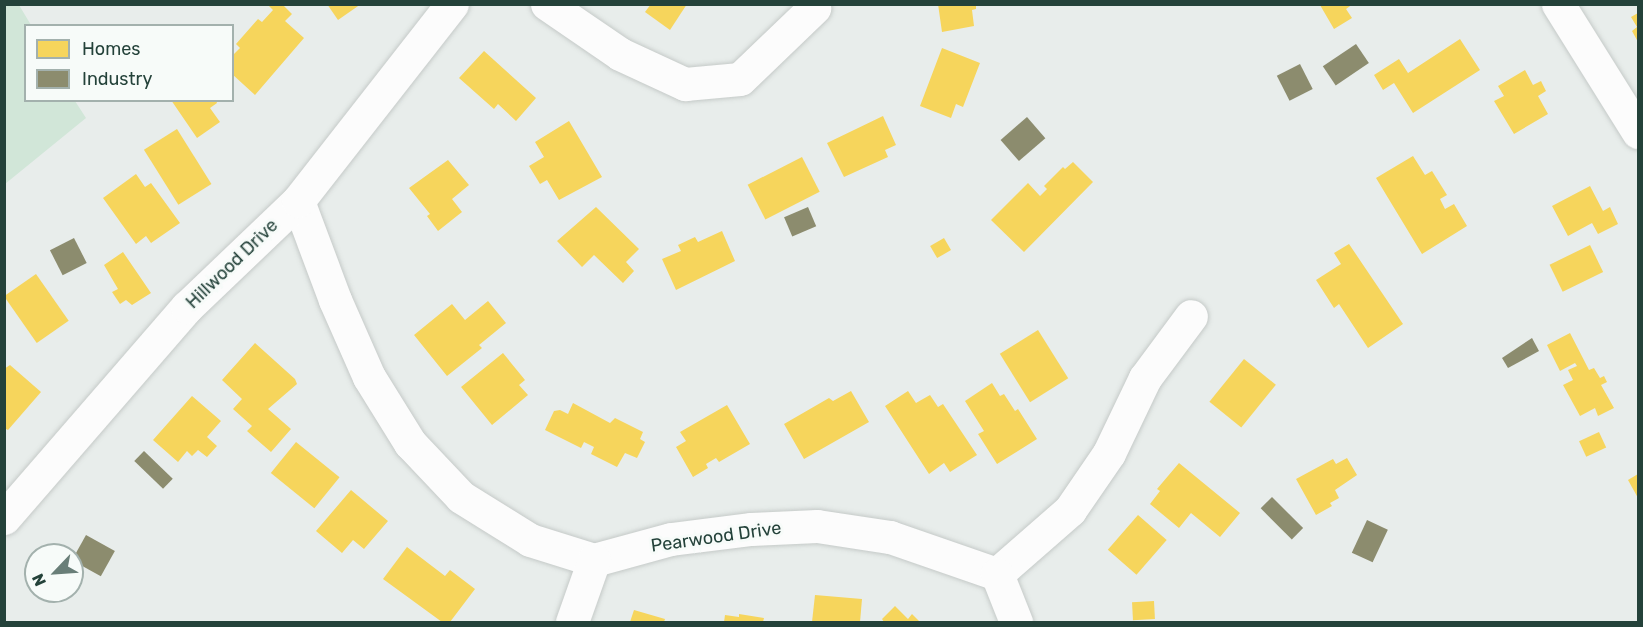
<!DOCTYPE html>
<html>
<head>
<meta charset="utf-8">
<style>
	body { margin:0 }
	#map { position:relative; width:1643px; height:627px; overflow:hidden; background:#e8edeb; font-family:Rubik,sans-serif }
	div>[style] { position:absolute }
	.green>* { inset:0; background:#d1e6d8 }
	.homes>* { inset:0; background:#f6d55c; transform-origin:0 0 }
	.industry>* { inset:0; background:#8c8c6e; transform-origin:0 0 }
	.roads { filter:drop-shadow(0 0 2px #c5cac8) drop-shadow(0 0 2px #c5cac8) }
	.minor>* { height:33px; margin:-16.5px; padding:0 16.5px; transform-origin:16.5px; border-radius:16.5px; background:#fcfcfc }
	span { translate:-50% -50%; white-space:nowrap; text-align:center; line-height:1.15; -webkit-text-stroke:6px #f7fbf9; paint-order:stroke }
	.street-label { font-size:18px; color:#24423a }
	.frame { position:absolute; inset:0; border:6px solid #24423a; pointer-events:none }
	.legend { position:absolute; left:24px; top:24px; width:210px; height:78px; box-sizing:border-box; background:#f7fbf9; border:2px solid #a3b1ad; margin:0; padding:8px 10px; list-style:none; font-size:18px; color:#24423a }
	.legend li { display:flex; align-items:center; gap:12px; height:30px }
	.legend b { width:30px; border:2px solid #a3b1ad }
	.north { position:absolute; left:24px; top:543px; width:60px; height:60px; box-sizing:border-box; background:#f7fbf9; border:2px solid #a3b1ad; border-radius:50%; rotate:245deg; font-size:16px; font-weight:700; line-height:24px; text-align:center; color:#24423a }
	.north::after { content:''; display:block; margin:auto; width:21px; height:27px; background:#697e78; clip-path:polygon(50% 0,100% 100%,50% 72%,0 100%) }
</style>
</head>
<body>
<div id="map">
	<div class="green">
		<div style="clip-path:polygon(5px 4px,19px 5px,31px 25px,26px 26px,26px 100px,75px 101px,86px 118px,5px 184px)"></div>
	</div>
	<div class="homes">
		<div style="clip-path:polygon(267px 4px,282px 4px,292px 14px,285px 21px,304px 38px,255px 95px,232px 74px,232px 56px,240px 48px,236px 44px,258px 19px,262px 22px,273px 10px)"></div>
		<div style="clip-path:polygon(327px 4px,361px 4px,338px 20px)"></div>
		<div style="clip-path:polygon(651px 4px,687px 4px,670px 30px,645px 12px)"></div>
		<div style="clip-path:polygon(938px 4px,976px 4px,976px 9px,972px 10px,974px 26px,942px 32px)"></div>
		<div style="clip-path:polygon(1353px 4px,1346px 9px,1352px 18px,1334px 29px,1320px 5px)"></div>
		<div style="clip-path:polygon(1638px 13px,1638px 42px,1632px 31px,1637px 27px,1631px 17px)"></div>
		<div style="clip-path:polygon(1460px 39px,1480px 70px,1413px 113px,1394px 83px,1383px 90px,1374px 75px,1399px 59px,1408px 73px)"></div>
		<div style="clip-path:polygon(942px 48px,980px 63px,963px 107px,956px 104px,951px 118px,920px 106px)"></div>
		<div style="clip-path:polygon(484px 51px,536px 98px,516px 121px,498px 104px,494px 109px,459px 78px)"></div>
		<div style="clip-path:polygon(1525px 70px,1533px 85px,1541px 81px,1546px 91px,1538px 96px,1548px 114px,1514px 134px,1494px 101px,1504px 96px,1498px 86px)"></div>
		<div style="clip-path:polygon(171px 100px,216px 100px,217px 103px,210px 108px,220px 122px,197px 138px)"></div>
		<div style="clip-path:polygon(883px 116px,896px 145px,885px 150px,888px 157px,844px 177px,827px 143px)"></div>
		<div style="clip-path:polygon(569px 121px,602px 177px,559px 200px,547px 180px,540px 184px,529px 166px,544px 157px,535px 142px)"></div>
		<div style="left:177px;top:129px;width:65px;height:39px;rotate:58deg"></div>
		<div style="clip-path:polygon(1413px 156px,1425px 175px,1432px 171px,1447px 195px,1440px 199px,1445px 209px,1454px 204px,1467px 226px,1422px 254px,1376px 178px)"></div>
		<div style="left:802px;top:157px;width:39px;height:61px;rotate:63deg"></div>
		<div style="clip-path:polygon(448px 160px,469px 185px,452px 199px,462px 212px,438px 231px,427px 216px,430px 214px,409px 188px)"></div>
		<div style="clip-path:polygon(1073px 162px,1093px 182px,1024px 252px,991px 220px,1028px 183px,1040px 196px,1047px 189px,1044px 186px,1063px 167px,1065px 169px)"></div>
		<div style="clip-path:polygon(136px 174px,145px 187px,151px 183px,180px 223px,151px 243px,146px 236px,136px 244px,103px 198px)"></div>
		<div style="clip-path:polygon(1590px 186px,1603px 211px,1610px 207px,1618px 224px,1598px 234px,1592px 223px,1568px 236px,1552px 206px)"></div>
		<div style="clip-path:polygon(596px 207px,639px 249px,626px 262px,634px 271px,623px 283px,594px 255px,582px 267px,557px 241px)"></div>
		<div style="clip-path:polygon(722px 231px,735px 261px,676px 290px,662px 259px,681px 251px,678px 245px,695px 237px,698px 242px)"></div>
		<div style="left:944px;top:238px;width:14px;height:16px;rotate:60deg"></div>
		<div style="clip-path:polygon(1349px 244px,1403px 324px,1368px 348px,1339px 304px,1334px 308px,1316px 280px,1341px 264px,1334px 253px)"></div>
		<div style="left:1590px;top:245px;width:30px;height:45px;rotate:64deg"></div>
		<div style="clip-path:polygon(123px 252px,151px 293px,132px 305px,126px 300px,120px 304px,112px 292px,118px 289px,104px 265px)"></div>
		<div style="left:36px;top:274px;width:57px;height:39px;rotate:55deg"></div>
		<div style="clip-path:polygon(488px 301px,506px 323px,479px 345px,482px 348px,447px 376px,414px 335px,452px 304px,465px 320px)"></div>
		<div style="left:1038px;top:330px;width:57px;height:45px;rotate:58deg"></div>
		<div style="clip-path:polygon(1570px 333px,1589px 370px,1594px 368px,1600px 378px,1604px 376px,1607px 382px,1601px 385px,1614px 408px,1598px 416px,1595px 408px,1580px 416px,1563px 385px,1573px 380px,1568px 370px,1577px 366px,1575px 363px,1560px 371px,1547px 345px)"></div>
		<div style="clip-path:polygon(255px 343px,295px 379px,297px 384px,268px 409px,291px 429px,271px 452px,247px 431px,252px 426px,233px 409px,242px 399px,222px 380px)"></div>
		<div style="clip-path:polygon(503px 353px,525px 380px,519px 385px,528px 395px,492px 425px,461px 387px)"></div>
		<div style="left:1244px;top:359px;width:41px;height:55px;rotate:39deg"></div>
		<div style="clip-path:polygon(10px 365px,41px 392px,8px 430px,4px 428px,4px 369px)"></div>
		<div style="clip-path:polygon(992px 383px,1000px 396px,1004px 394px,1015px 411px,1018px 409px,1037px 439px,997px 464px,978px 434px,984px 431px,965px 401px)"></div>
		<div style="clip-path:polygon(851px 391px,869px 422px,804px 459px,784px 424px,829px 398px,833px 401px)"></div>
		<div style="clip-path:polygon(908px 391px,916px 403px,930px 395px,938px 407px,943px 404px,977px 455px,950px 472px,944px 463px,929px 474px,885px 406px)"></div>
		<div style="clip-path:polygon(192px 396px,221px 421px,207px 437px,217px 446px,207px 457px,198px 450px,192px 456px,187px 451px,178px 462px,153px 440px)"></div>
		<div style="clip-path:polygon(573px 403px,610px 423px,615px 418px,643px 432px,640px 439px,645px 442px,637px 458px,625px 453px,617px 467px,591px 454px,594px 447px,584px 442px,581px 448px,545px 430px,554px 411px,560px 410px,568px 414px)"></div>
		<div style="clip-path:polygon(727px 405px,750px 444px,719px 462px,716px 458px,706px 464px,708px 468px,693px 477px,676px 447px,686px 441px,680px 432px)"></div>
		<div style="left:1599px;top:432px;width:17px;height:22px;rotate:65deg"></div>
		<div style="left:296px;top:442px;width:56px;height:40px;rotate:39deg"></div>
		<div style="clip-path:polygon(1347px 458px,1357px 475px,1335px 490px,1339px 498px,1330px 503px,1332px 506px,1316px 515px,1296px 479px,1333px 459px,1336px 464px)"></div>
		<div style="clip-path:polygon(1179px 463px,1240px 513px,1220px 537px,1191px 513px,1179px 528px,1150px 504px,1160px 491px,1157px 489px)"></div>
		<div style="clip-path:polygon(1638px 474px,1638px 498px,1628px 480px)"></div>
		<div style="clip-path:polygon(351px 490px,388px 521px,364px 549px,353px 540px,342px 553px,316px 531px)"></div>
		<div style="left:1138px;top:515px;width:38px;height:46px;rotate:41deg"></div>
		<div style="clip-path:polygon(407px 547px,445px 576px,450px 570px,475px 589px,450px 622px,442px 622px,383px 579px)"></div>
		<div style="clip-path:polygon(815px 595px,862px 599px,860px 622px,812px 622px)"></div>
		<div style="left:1154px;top:601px;width:18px;height:22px;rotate:87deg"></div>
		<div style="clip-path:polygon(895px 606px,908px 619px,912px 614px,920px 622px,884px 622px,882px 619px)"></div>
		<div style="clip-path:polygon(634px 610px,665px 619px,664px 622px,630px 622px)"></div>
		<div style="clip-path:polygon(739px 614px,764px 618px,763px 622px,724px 622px,725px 615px,739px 617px)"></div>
	</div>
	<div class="industry">
		<div style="left:1356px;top:44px;width:23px;height:40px;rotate:56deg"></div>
		<div style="left:1300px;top:64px;width:28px;height:26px;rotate:63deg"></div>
		<div style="left:1027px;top:117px;width:28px;height:35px;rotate:49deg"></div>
		<div style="left:808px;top:207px;width:21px;height:26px;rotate:67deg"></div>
		<div style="left:74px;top:238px;width:28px;height:27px;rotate:63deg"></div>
		<div style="clip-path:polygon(1532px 338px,1539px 351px,1508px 368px,1502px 358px)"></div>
		<div style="left:144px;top:451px;width:40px;height:14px;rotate:44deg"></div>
		<div style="left:1272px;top:497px;width:44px;height:16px;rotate:45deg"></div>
		<div style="left:1367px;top:520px;width:23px;height:36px;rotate:25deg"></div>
		<div style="left:86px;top:535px;width:33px;height:29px;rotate:29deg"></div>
	</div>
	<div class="roads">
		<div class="minor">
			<div style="left:547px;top:4px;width:88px;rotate:34.4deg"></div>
			<div style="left:620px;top:54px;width:72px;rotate:24.8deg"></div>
			<div style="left:685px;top:84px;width:55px;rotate:-5.2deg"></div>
			<div style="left:740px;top:79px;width:103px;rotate:-43.8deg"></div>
			<div style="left:1558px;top:4px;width:151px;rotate:58deg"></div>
			<div style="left:298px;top:201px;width:106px;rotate:69.5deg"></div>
			<div style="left:335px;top:300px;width:84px;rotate:66.2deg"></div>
			<div style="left:369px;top:377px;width:78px;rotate:58.2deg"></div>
			<div style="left:410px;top:443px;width:74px;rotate:46.6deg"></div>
			<div style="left:461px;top:497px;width:81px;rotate:31.9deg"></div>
			<div style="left:530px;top:540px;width:67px;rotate:17.4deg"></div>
			<div style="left:594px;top:560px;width:80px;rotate:-15.3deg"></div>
			<div style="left:671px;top:539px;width:81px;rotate:-7.1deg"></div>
			<div style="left:751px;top:529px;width:66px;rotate:-2.6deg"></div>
			<div style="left:817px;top:526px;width:74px;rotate:8.6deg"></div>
			<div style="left:890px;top:537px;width:113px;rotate:19.1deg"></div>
			<div style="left:4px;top:518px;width:279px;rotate:-49.1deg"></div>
			<div style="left:187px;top:307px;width:153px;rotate:-43.7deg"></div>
			<div style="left:298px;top:201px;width:250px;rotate:-52deg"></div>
			<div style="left:997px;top:574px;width:97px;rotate:-41.2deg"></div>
			<div style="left:1070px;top:510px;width:69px;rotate:-55.6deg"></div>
			<div style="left:1109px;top:453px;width:83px;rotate:-64.4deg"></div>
			<div style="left:1145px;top:378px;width:77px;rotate:-53.4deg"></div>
			<div style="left:997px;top:574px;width:52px;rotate:68.4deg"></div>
			<div style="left:572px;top:622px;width:66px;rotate:-70.5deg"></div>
		</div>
	</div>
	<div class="street-label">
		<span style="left:232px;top:264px;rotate:-44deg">Hillwood Drive</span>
		<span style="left:716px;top:537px;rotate:-8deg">Pearwood Drive</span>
	</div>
	<div class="frame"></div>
	<ul class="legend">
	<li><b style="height:16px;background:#f6d55c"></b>Homes</li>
	<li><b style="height:16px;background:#8c8c6e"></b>Industry</li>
	</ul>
	<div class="north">N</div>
</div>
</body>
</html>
